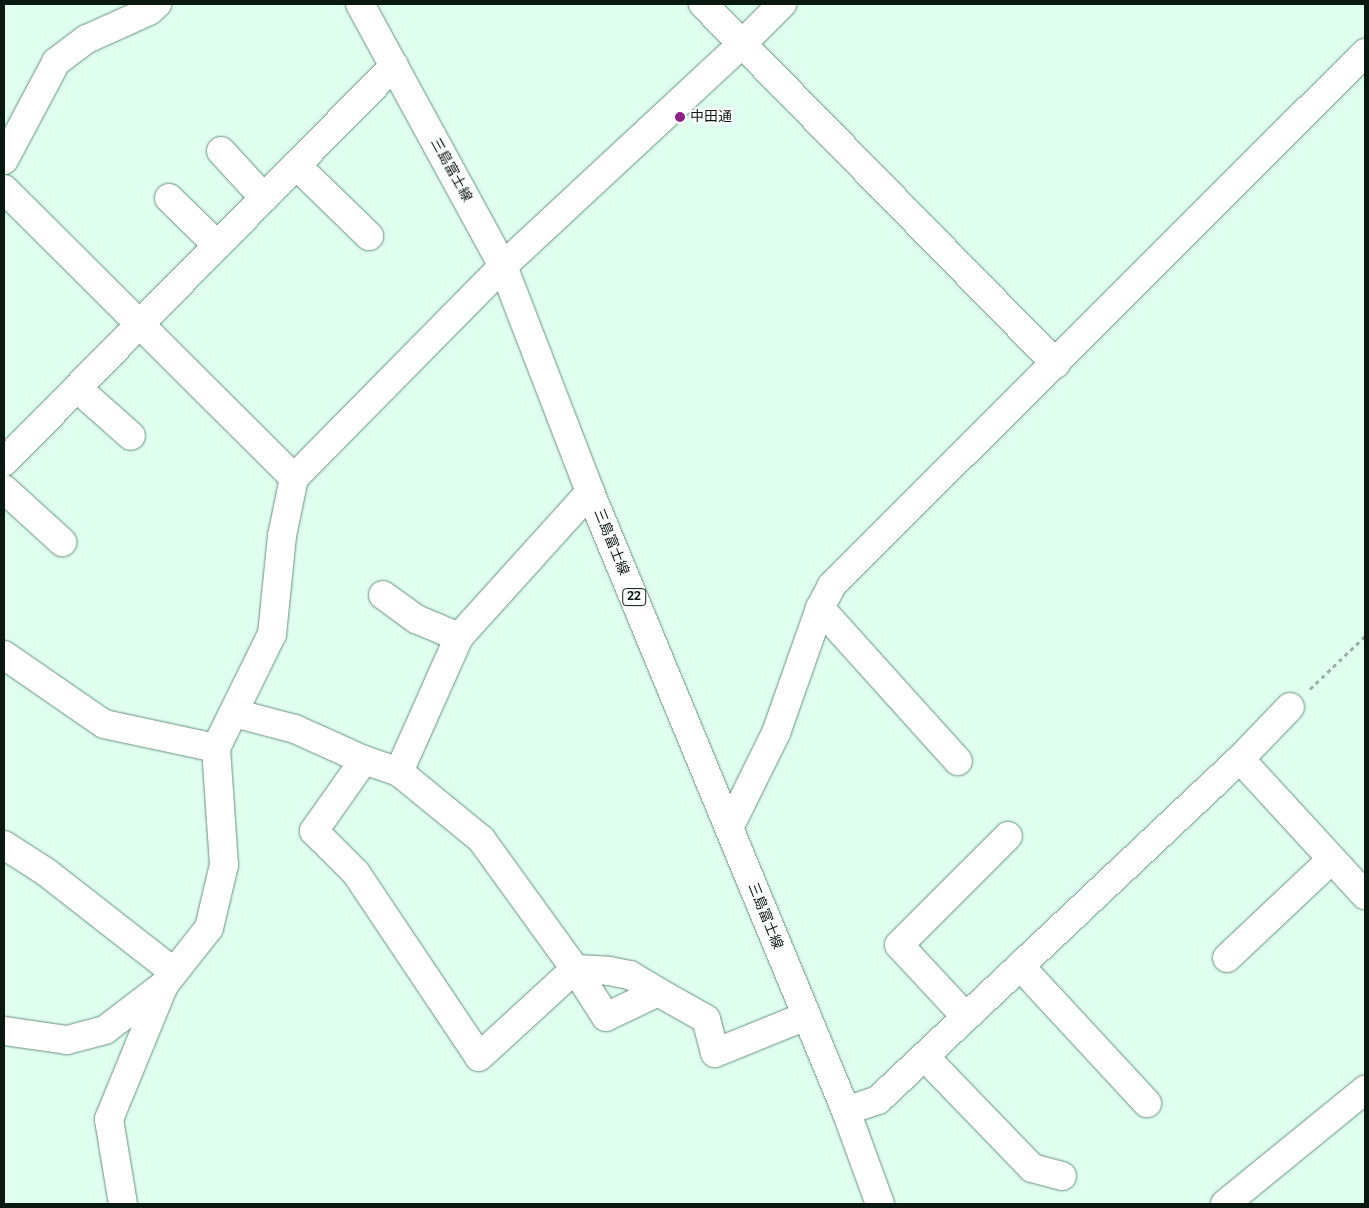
<!DOCTYPE html>
<html>
<head>
<meta charset="utf-8">
<style>
	body { margin:0 }
	#map { position:relative; width:1369px; height:1208px; overflow:hidden; background:#dfffef; font-family:Bitter,"Noto Sans JP",serif }
	div>[style] { position:absolute }
	.path>* { height:3px; margin-top:-1.5px; transform-origin:0; background:repeating-linear-gradient(90deg,#96b0a3 0 4px,transparent 0 8px) }
	.roads { filter:drop-shadow(0 0 1px #6a8f7e) drop-shadow(0 0 1px #6a8f7e) }
	.minor>* { height:28px; margin:-14px; padding:0 14px; transform-origin:14px; border-radius:14px; background:#fff }
	.tertiary>* { height:28px; margin:-14px; padding:0 14px; transform-origin:14px; border-radius:14px; background:#fff }
	.primary>* { height:28px; margin:-14px; padding:0 14px; transform-origin:14px; border-radius:14px; background:#fff }
	.dots>* { width:14px; height:14px; translate:-50% -50%; box-sizing:border-box; border:2px solid #fff; border-radius:50% }
	span { translate:-50% -50%; white-space:nowrap; text-align:center; line-height:1.15; -webkit-text-stroke:4px #fff; paint-order:stroke }
	.shield-label span { padding:1px 4px; background:#fff; border:1px solid; border-radius:4px; -webkit-text-stroke-width:0 }
	.shield-label { font-size:12px; color:#091811; font-weight:700 }
	.poi-label { font-size:14px; color:#091811 }
	.left { translate:0 -50%; text-align:left }
	.street-label { font-size:14px; color:#091811 }
	.frame { position:absolute; inset:0; border:5px solid #091811; pointer-events:none }
</style>
</head>
<body>
<div id="map">
	<div class="path">
		<div style="left:1310px;top:689px;width:76px;rotate:-43.9deg"></div>
	</div>
	<div class="roads">
		<div class="minor">
			<div style="left:703px;top:4px;width:504px;rotate:45.56deg"></div>
			<div style="left:221px;top:151px;width:64px;rotate:47.5deg"></div>
			<div style="left:4px;top:160px;width:111px;rotate:-62deg"></div>
			<div style="left:56px;top:62px;width:39px;rotate:-37deg"></div>
			<div style="left:87px;top:39px;width:68px;rotate:-24.3deg"></div>
			<div style="left:149px;top:11px;width:11px;rotate:-41deg"></div>
			<div style="left:296px;top:165px;width:102px;rotate:44.2deg"></div>
			<div style="left:4px;top:189px;width:409px;rotate:44.9deg"></div>
			<div style="left:294px;top:478px;width:59px;rotate:101.7deg"></div>
			<div style="left:282px;top:536px;width:99px;rotate:95.8deg"></div>
			<div style="left:272px;top:634px;width:127px;rotate:116.2deg"></div>
			<div style="left:216px;top:748px;width:117px;rotate:86.1deg"></div>
			<div style="left:224px;top:865px;width:65px;rotate:103.4deg"></div>
			<div style="left:209px;top:928px;width:73px;rotate:128.3deg"></div>
			<div style="left:164px;top:985px;width:74px;rotate:142.7deg"></div>
			<div style="left:105px;top:1030px;width:39px;rotate:165deg"></div>
			<div style="left:67px;top:1040px;width:64px;rotate:-171.9deg"></div>
			<div style="left:169px;top:198px;width:67px;rotate:44.4deg"></div>
			<div style="left:77px;top:388px;width:72px;rotate:41.6deg"></div>
			<div style="left:4px;top:462px;width:556px;rotate:-45.44deg"></div>
			<div style="left:4px;top:489px;width:79px;rotate:42.4deg"></div>
			<div style="left:590px;top:492px;width:195px;rotate:132.1deg"></div>
			<div style="left:459px;top:637px;width:148px;rotate:114deg"></div>
			<div style="left:399px;top:772px;width:37px;rotate:-161deg"></div>
			<div style="left:364px;top:760px;width:87px;rotate:125.2deg"></div>
			<div style="left:314px;top:831px;width:59px;rotate:45deg"></div>
			<div style="left:356px;top:873px;width:221px;rotate:56.2deg"></div>
			<div style="left:479px;top:1057px;width:130px;rotate:-42.5deg"></div>
			<div style="left:575px;top:969px;width:57px;rotate:57.1deg"></div>
			<div style="left:606px;top:1017px;width:58px;rotate:-25.7deg"></div>
			<div style="left:658px;top:992px;width:55px;rotate:29.4deg"></div>
			<div style="left:706px;top:1019px;width:35px;rotate:75deg"></div>
			<div style="left:715px;top:1053px;width:98px;rotate:-22.1deg"></div>
			<div style="left:383px;top:595px;width:41px;rotate:36deg"></div>
			<div style="left:416px;top:619px;width:47px;rotate:22.7deg"></div>
			<div style="left:820px;top:608px;width:206px;rotate:48deg"></div>
			<div style="left:4px;top:655px;width:121px;rotate:34.6deg"></div>
			<div style="left:104px;top:724px;width:115px;rotate:12.1deg"></div>
			<div style="left:234px;top:713px;width:63px;rotate:14.7deg"></div>
			<div style="left:295px;top:729px;width:76px;rotate:24.2deg"></div>
			<div style="left:1240px;top:759px;width:185px;rotate:47.4deg"></div>
			<div style="left:399px;top:772px;width:106px;rotate:39.3deg"></div>
			<div style="left:481px;top:839px;width:160px;rotate:54.1deg"></div>
			<div style="left:575px;top:969px;width:34px;rotate:3deg"></div>
			<div style="left:609px;top:971px;width:21px;rotate:11deg"></div>
			<div style="left:630px;top:975px;width:33px;rotate:31deg"></div>
			<div style="left:729px;top:828px;width:106px;rotate:-63.7deg"></div>
			<div style="left:776px;top:733px;width:133px;rotate:-70.6deg"></div>
			<div style="left:820px;top:608px;width:26px;rotate:-62deg"></div>
			<div style="left:832px;top:585px;width:753px;rotate:-44.95deg"></div>
			<div style="left:4px;top:845px;width:50px;rotate:32.7deg"></div>
			<div style="left:46px;top:872px;width:162px;rotate:38deg"></div>
			<div style="left:1227px;top:958px;width:144px;rotate:-43.3deg"></div>
			<div style="left:1020px;top:966px;width:187px;rotate:47.2deg"></div>
			<div style="left:966px;top:1017px;width:98px;rotate:-132.9deg"></div>
			<div style="left:899px;top:945px;width:154px;rotate:-45deg"></div>
			<div style="left:924px;top:1056px;width:156px;rotate:46deg"></div>
			<div style="left:1032px;top:1168px;width:31px;rotate:15deg"></div>
			<div style="left:846px;top:1111px;width:34px;rotate:-19deg"></div>
			<div style="left:878px;top:1100px;width:497px;rotate:-43.3deg"></div>
			<div style="left:1240px;top:759px;width:72px;rotate:-46.1deg"></div>
			<div style="left:123px;top:1204px;width:86px;rotate:-99.4deg"></div>
			<div style="left:109px;top:1119px;width:145px;rotate:-67.7deg"></div>
			<div style="left:1225px;top:1204px;width:181px;rotate:-39.2deg"></div>
		</div>
		<div class="tertiary">
			<div style="left:294px;top:478px;width:298px;rotate:-45.4deg"></div>
			<div style="left:503px;top:266px;width:326px;rotate:-42.9deg"></div>
			<div style="left:742px;top:44px;width:57px;rotate:-45deg"></div>
		</div>
		<div class="primary">
			<div style="left:360px;top:4px;width:298px;rotate:61.4deg"></div>
			<div style="left:503px;top:266px;width:242px;rotate:68.9deg"></div>
			<div style="left:590px;top:492px;width:670px;rotate:67.53deg"></div>
			<div style="left:846px;top:1111px;width:99px;rotate:69.9deg"></div>
		</div>
	</div>
	<div class="dots">
		<div style="left:680px;top:117px;background:#8e2185"></div>
	</div>
	<div class="shield-label">
		<span style="left:634px;top:597px">22</span>
	</div>
	<div class="poi-label">
		<span class="left" style="left:690px;top:117px">中田通</span>
	</div>
	<div class="street-label">
		<span style="left:451px;top:170px;rotate:61deg">三島富士線</span>
		<span style="left:611px;top:542px;rotate:68deg">三島富士線</span>
		<span style="left:765px;top:916px;rotate:68deg">三島富士線</span>
	</div>
	<div class="frame"></div>
</div>
</body>
</html>
